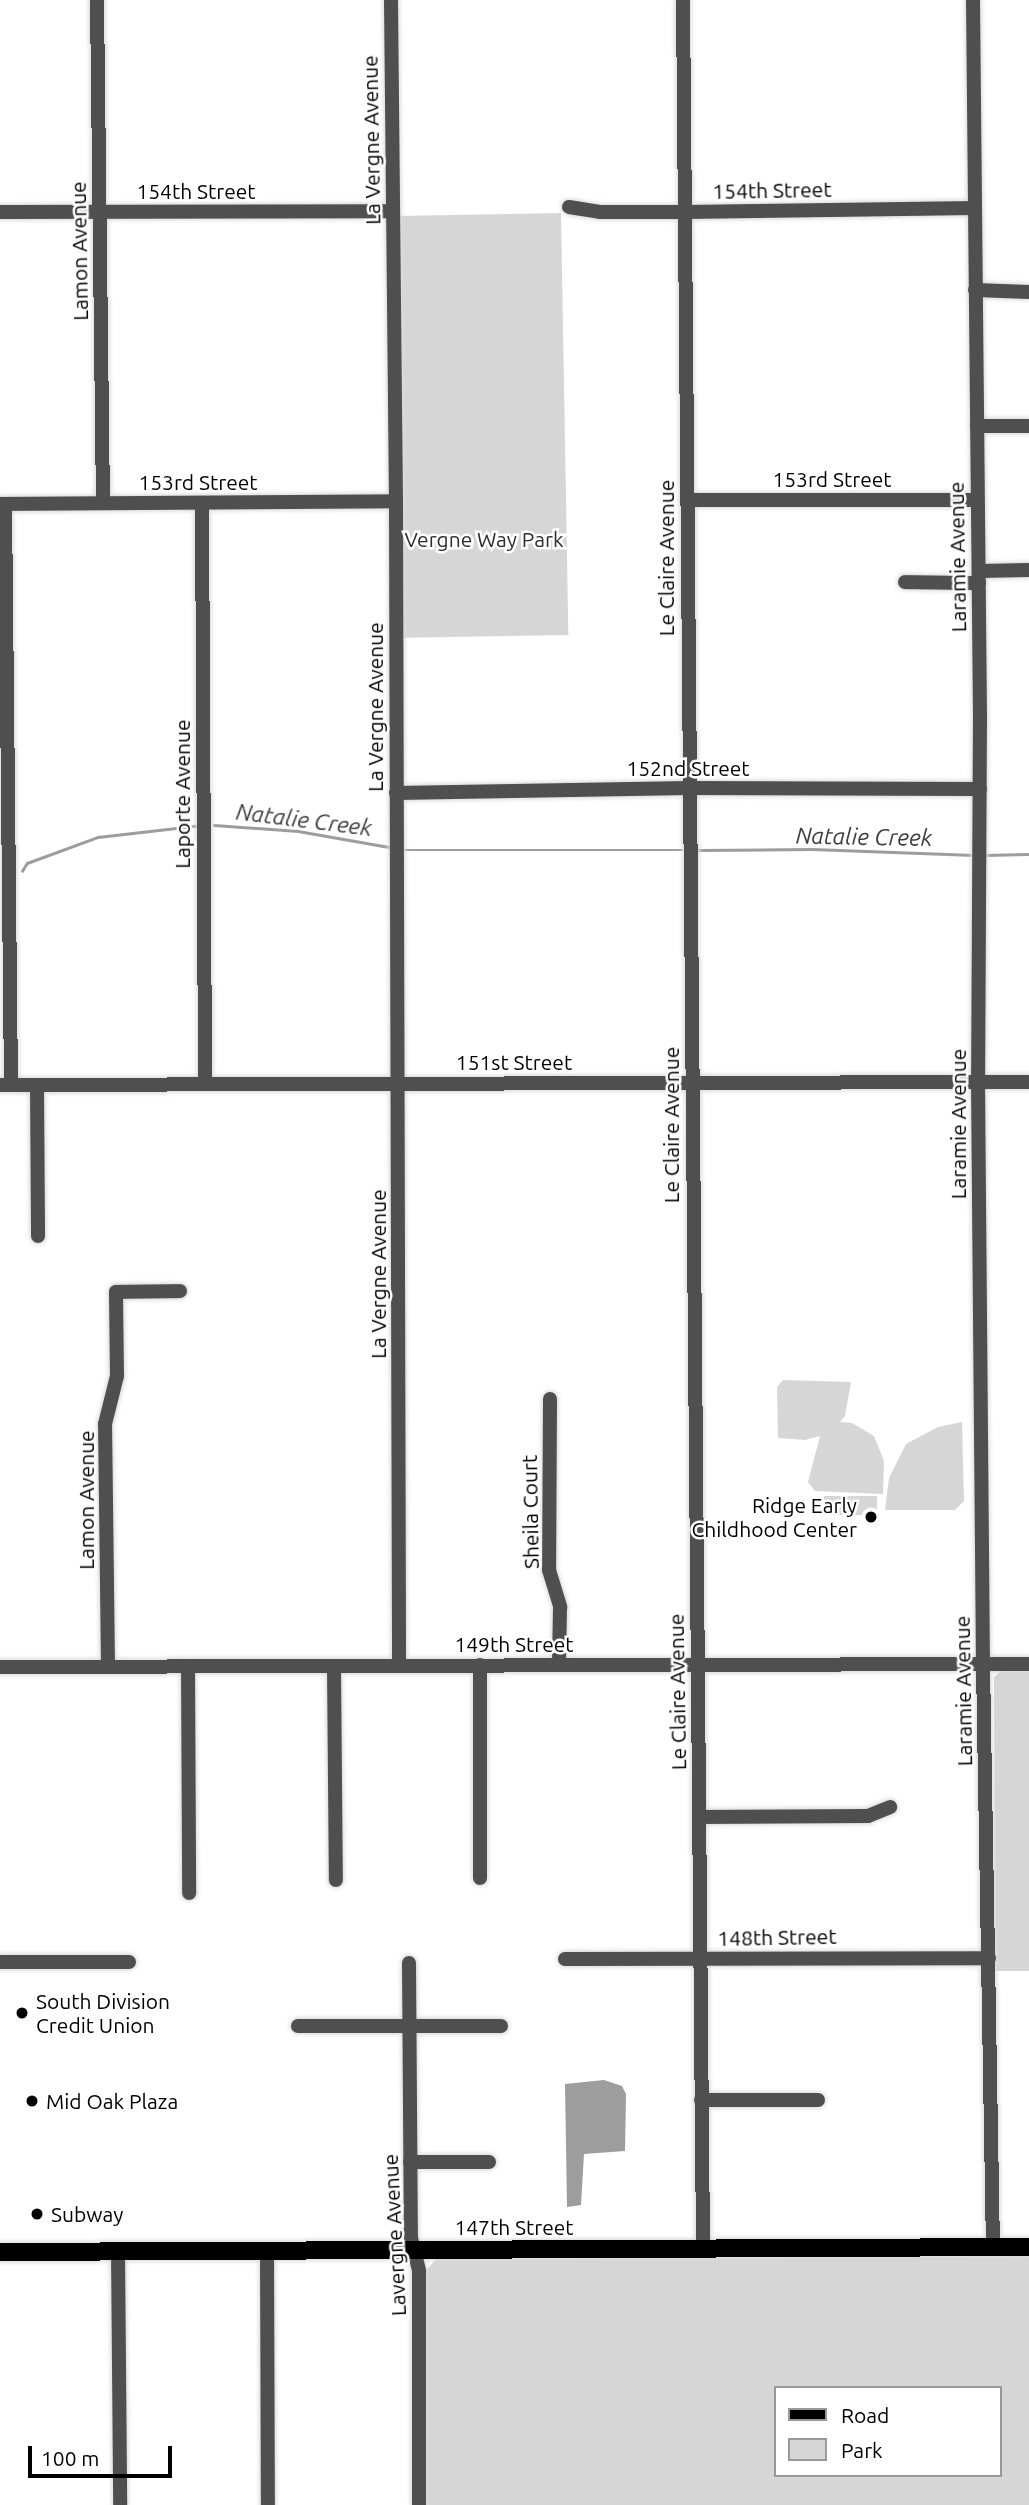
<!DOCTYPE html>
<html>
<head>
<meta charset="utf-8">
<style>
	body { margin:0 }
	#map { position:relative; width:1029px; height:2505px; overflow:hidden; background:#fff; font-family:Ubuntu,sans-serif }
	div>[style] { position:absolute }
	.green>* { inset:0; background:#d6d6d6; transform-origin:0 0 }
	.water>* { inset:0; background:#9d9d9d }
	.stream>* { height:2.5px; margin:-1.25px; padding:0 1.25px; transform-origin:1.25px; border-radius:1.25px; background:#9d9d9d }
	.roads { filter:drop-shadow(0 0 2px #dbdbdb) drop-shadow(0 0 2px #dbdbdb) }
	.minor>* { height:14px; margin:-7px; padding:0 7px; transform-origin:7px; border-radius:7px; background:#4f4f4f }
	.major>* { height:18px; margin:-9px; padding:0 9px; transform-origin:9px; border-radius:9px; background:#000 }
	.dots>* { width:19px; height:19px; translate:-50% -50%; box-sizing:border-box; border:4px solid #fff; border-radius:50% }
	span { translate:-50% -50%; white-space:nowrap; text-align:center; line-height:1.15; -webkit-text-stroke:5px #fff; paint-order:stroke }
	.street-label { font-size:21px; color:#000 }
	.park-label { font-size:21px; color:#2d2d2d }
	.poi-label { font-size:21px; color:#000 }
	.right { translate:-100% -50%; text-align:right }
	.left { translate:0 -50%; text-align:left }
	.water-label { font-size:23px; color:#3e3e3e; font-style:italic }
	.legend { position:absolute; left:774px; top:2386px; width:228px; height:91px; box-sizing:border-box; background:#fff; border:2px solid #999; margin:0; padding:9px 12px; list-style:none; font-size:21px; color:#000 }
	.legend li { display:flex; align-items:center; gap:14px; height:35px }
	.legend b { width:35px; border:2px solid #999 }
	.scale { position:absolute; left:28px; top:2446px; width:144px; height:32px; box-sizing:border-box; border:4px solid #000; border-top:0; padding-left:9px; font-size:21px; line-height:24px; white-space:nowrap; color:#000; -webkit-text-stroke:5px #fff; paint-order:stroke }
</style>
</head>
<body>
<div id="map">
	<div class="green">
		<div style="left:561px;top:213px;width:422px;height:165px;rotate:89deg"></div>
		<div style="clip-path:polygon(783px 1380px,851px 1382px,845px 1416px,840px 1422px,852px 1423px,874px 1436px,884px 1461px,883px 1494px,815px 1491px,808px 1482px,820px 1436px,805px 1440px,778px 1438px,777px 1387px)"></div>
		<div style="clip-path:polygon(962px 1422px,964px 1501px,955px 1510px,885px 1510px,889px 1478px,906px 1444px,938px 1427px)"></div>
		<div style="left:824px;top:1496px;width:53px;height:19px"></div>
		<div style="clip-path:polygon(1002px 1670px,1029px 1670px,1029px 1971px,995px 1971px,994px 1677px)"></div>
		<div style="clip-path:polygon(evenodd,1029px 2256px,1029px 2505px,423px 2505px,424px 2273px,436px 2259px,1029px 2256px,775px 2388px,999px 2388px,999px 2475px,775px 2475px,775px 2388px)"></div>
	</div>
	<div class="water">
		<div style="clip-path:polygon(604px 2080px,622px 2086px,626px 2094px,625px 2151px,584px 2154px,581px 2205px,567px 2207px,565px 2084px)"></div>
	</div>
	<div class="stream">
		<div style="left:214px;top:825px;width:84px;rotate:4.1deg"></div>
		<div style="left:298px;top:831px;width:92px;rotate:10deg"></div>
		<div style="left:405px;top:850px;width:277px"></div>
		<div style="left:698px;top:850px;width:114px;rotate:-0.5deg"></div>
		<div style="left:812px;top:849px;width:162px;rotate:2.1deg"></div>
		<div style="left:985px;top:855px;width:44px;rotate:-1.3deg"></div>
		<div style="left:22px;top:871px;width:9px;rotate:-58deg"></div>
		<div style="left:27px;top:863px;width:76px;rotate:-20.1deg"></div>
		<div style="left:98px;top:837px;width:98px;rotate:-6.5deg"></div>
	</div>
	<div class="roads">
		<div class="minor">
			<div style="left:97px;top:0;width:502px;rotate:89.32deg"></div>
			<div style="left:391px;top:0;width:501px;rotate:89.43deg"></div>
			<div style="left:396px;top:501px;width:1164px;rotate:89.85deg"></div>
			<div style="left:683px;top:0;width:2249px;rotate:89.49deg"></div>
			<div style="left:973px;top:0;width:715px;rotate:89.44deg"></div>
			<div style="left:980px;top:715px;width:367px;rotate:90.3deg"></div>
			<div style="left:978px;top:1082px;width:582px;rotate:89.51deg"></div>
			<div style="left:983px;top:1664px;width:583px;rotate:89.02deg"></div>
			<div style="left:569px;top:207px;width:31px;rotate:9deg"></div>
			<div style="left:600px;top:212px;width:85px"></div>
			<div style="left:685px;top:212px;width:290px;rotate:-0.8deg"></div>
			<div style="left:0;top:212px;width:393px;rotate:-0.1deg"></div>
			<div style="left:975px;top:290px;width:54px;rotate:2.1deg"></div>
			<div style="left:977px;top:426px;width:52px"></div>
			<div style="left:687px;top:500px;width:290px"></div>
			<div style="left:202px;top:503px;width:581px;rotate:89.7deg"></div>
			<div style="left:0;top:504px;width:396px;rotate:-0.4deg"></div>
			<div style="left:5px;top:504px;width:581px;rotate:89.41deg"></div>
			<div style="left:979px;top:571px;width:50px;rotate:-1.1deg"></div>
			<div style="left:905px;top:582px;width:74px;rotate:0.8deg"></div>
			<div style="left:396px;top:793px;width:293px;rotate:-1deg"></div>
			<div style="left:689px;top:788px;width:291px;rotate:0.2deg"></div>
			<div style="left:0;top:1085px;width:1029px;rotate:-0.17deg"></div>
			<div style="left:37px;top:1085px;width:151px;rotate:89.6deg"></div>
			<div style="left:550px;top:1399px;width:171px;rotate:90.3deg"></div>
			<div style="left:549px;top:1570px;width:39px;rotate:73deg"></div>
			<div style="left:560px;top:1607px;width:58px;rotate:91deg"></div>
			<div style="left:480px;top:1665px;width:213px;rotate:90deg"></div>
			<div style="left:108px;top:1666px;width:242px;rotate:-90.7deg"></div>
			<div style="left:105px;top:1424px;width:49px;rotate:-76deg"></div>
			<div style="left:117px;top:1376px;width:84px;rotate:-90.7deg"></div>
			<div style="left:116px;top:1292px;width:64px;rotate:-0.9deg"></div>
			<div style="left:334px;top:1666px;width:214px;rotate:89.5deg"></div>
			<div style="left:0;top:1667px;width:1029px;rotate:-0.17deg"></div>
			<div style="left:188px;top:1668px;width:225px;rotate:89.7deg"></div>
			<div style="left:699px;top:1817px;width:169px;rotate:-0.3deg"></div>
			<div style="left:868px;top:1816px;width:24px;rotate:-22deg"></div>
			<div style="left:565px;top:1959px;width:424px;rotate:-0.1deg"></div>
			<div style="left:0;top:1962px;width:129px"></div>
			<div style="left:409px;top:1963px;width:275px;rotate:89.6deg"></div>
			<div style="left:411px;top:2238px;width:34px;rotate:76deg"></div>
			<div style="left:419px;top:2271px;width:234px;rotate:90deg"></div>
			<div style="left:298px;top:2026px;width:203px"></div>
			<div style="left:701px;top:2100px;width:117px"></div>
			<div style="left:410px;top:2162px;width:79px"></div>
			<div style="left:118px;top:2251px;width:254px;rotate:89.5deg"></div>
			<div style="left:267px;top:2251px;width:254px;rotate:89.8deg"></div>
		</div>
		<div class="major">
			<div style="left:0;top:2252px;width:1029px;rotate:-0.28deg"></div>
		</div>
	</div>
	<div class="dots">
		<div style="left:871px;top:1517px;background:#000"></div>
		<div style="left:22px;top:2013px;background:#000"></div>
		<div style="left:32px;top:2101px;background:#000"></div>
		<div style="left:37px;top:2214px;background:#000"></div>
	</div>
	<div class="street-label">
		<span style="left:371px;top:140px;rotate:-91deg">La Vergne Avenue</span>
		<span style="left:772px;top:190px;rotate:-1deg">154th Street</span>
		<span style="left:196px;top:191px">154th Street</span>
		<span style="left:79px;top:251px;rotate:-91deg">Lamon Avenue</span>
		<span style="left:832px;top:479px">153rd Street</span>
		<span style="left:198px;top:482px">153rd Street</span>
		<span style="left:957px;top:557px;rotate:-91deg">Laramie Avenue</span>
		<span style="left:666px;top:558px;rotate:-90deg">Le Claire Avenue</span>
		<span style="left:375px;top:707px;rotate:-90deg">La Vergne Avenue</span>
		<span style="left:688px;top:768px">152nd Street</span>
		<span style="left:182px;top:794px;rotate:-90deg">Laporte Avenue</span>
		<span style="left:514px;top:1062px">151st Street</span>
		<span style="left:958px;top:1124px;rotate:-90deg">Laramie Avenue</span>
		<span style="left:671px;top:1125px;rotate:-90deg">Le Claire Avenue</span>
		<span style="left:378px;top:1274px;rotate:-90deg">La Vergne Avenue</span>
		<span style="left:86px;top:1500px;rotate:-90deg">Lamon Avenue</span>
		<span style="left:530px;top:1512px;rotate:-91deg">Sheila Court</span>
		<span style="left:514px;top:1644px">149th Street</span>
		<span style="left:963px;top:1691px;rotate:-91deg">Laramie Avenue</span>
		<span style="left:677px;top:1692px;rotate:-91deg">Le Claire Avenue</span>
		<span style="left:777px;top:1937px;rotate:-1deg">148th Street</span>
		<span style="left:514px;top:2227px">147th Street</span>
		<span style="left:394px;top:2235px;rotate:-93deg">Lavergne Avenue</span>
	</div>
	<div class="park-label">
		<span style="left:484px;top:539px">Vergne Way Park</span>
	</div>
	<div class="poi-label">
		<span class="right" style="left:857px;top:1517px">Ridge Early<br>Childhood Center</span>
		<span class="left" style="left:36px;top:2013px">South Division<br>Credit Union</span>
		<span class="left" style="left:46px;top:2101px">Mid Oak Plaza</span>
		<span class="left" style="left:51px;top:2214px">Subway</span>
	</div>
	<div class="water-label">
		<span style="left:304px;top:820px;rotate:7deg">Natalie Creek</span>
		<span style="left:864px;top:837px;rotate:1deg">Natalie Creek</span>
	</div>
	<ul class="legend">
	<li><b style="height:9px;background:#000"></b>Road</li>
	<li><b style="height:19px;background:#d6d6d6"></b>Park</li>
	</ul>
	<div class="scale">100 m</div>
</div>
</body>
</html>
